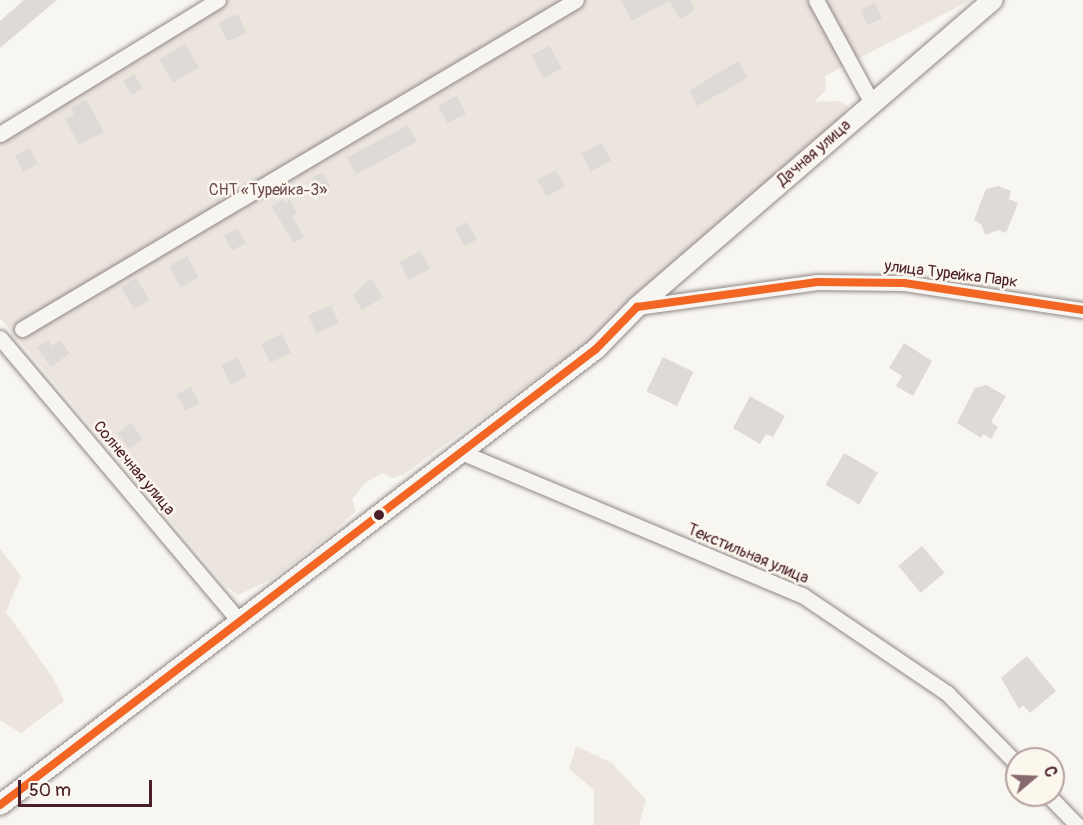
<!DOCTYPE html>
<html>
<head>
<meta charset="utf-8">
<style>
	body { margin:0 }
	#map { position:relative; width:1083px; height:825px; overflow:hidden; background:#f8f6f0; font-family:Pangolin,sans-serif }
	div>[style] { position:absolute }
	.green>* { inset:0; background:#ece5de }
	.building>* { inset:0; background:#dedad7; transform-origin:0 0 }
	.roads { filter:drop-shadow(0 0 2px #918787) drop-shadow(0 0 2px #918787) }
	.minor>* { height:15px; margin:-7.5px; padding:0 7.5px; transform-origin:7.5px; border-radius:7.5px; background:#f6f5f1 }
	.tertiary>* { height:20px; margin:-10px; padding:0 10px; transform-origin:10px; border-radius:10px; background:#f6f5f1 }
	.bus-1>* { height:8px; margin:-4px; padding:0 4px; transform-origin:4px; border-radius:4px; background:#f26522 }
	.dots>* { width:16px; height:16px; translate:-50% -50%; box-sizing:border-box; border:3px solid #fbf7ec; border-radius:50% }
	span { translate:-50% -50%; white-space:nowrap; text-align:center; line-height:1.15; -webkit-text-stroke:5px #fbf7ec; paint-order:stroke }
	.street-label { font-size:16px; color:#4a1f2b }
	.park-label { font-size:16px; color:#704d54 }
	.north { position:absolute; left:1005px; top:747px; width:60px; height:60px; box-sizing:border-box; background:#fbf7ec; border:2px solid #b4a19f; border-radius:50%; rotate:71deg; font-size:16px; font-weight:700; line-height:24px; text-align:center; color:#4a1f2b }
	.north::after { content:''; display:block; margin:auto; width:21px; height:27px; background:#876a70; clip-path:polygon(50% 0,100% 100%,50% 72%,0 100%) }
	.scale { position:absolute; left:18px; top:780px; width:134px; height:27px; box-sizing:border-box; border:3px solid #4a1f2b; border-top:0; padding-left:8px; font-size:18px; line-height:21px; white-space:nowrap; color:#4a1f2b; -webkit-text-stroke:4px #fbf7ec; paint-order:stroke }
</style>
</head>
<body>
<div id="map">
	<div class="green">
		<div style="clip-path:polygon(218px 0,971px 0,825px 76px,826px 90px,814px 102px,839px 101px,848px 106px,833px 137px,632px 310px,403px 475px,392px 478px,383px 473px,366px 482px,352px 499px,356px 511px,330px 535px,272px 579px,238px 595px,226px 586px,0 318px,0 134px)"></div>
		<div style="clip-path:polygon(0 549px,21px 576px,6px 612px,53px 678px,64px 701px,21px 733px,0 720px)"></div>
		<div style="clip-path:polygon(576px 746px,612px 763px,646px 800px,639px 825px,594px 825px,594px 790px,569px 769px)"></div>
	</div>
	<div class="building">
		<div style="clip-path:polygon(24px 0,57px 0,0 48px,0 21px)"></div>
		<div style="clip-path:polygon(621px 0,690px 0,695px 10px,680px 19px,669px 1px,632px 21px)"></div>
		<div style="left:875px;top:3px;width:17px;height:16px;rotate:66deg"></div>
		<div style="left:238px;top:14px;width:21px;height:21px;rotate:67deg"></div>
		<div style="left:185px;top:44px;width:27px;height:30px;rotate:59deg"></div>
		<div style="clip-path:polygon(549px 46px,562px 68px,543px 79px,532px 55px)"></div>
		<div style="clip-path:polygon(738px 61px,748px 78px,697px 106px,689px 91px)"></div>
		<div style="left:134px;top:74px;width:17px;height:13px;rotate:59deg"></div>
		<div style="left:457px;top:96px;width:20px;height:21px;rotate:63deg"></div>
		<div style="clip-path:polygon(86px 99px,104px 132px,79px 145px,65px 119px,74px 114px,71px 108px)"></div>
		<div style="left:408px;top:125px;width:19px;height:69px;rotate:62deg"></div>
		<div style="left:602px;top:143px;width:20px;height:23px;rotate:63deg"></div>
		<div style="left:30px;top:148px;width:18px;height:17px;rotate:63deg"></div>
		<div style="left:556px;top:170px;width:19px;height:21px;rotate:62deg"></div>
		<div style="left:323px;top:172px;width:18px;height:13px;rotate:63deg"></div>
		<div style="clip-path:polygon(998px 186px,1011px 191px,1009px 199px,1018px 203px,1006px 233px,998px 230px,985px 235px,981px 224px,974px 220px,986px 189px)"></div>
		<div style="clip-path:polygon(283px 199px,285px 203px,290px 200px,297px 213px,292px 216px,304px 237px,294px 243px,271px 206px)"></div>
		<div style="left:467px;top:222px;width:20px;height:14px;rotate:60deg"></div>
		<div style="left:238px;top:228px;width:17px;height:16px;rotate:62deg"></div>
		<div style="left:421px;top:251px;width:20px;height:24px;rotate:63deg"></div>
		<div style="left:187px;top:256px;width:24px;height:21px;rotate:60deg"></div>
		<div style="left:136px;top:278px;width:26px;height:18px;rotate:58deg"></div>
		<div style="clip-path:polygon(371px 278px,383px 297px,362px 310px,353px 295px)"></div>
		<div style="left:331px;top:305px;width:20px;height:25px;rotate:66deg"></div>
		<div style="left:282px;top:334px;width:21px;height:23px;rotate:65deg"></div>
		<div style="clip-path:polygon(48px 340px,52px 346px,60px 340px,70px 353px,51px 367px,37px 348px)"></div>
		<div style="clip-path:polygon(904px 343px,932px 361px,913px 396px,896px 386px,902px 376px,889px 368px)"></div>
		<div style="left:237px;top:357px;width:22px;height:18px;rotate:63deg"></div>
		<div style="left:663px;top:357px;width:34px;height:38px;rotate:26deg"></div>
		<div style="clip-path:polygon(986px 385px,1006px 396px,991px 422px,998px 427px,991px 439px,983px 434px,981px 438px,957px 423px,975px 388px)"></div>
		<div style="left:191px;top:387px;width:18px;height:16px;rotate:63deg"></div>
		<div style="clip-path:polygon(750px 396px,785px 416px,773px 437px,766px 434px,760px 444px,733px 428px)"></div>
		<div style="left:131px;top:423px;width:20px;height:17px;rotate:53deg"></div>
		<div style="left:844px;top:453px;width:39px;height:37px;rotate:30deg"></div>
		<div style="left:922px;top:546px;width:35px;height:31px;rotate:50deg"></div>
		<div style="clip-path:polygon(1027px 656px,1056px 691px,1030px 713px,1023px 705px,1019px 709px,1001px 678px)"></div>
	</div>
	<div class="roads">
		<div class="minor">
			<div style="left:816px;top:0;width:117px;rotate:61.5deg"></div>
			<div style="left:0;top:134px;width:256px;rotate:-31.6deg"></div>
			<div style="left:637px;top:307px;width:182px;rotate:-7.9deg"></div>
			<div style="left:817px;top:282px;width:87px;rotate:0.7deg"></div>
			<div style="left:904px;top:283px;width:181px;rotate:8.6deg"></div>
			<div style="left:22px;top:329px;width:644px;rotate:-30.7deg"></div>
			<div style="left:0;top:338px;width:372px;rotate:49.8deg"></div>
			<div style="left:461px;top:452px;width:370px;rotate:22.8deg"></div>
			<div style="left:802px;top:595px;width:175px;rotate:34.1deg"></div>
			<div style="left:947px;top:693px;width:100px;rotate:45.4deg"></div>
			<div style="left:1048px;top:795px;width:42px;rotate:46deg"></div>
		</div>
		<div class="tertiary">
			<div style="left:0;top:805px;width:750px;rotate:-37.42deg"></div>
			<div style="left:596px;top:349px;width:59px;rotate:-45.7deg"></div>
			<div style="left:637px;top:307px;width:470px;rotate:-40.8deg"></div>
		</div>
	</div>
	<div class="bus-1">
		<div style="left:637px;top:307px;width:182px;rotate:-7.9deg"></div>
		<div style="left:817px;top:282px;width:87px;rotate:0.7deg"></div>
		<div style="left:904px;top:283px;width:181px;rotate:8.6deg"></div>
		<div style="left:0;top:805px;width:750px;rotate:-37.42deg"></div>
		<div style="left:596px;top:349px;width:59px;rotate:-45.7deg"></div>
	</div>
	<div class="dots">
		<div style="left:379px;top:515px;background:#4a1f2b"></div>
	</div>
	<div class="street-label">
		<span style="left:814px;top:153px;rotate:-41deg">Дачная улица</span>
		<span style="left:951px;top:274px;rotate:7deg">улица Турейка Парк</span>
		<span style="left:134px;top:468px;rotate:50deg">Солнечная улица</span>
		<span style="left:748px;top:554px;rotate:23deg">Текстильная улица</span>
	</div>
	<div class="park-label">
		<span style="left:268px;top:190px">СНТ «Турейка-3»</span>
	</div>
	<div class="north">С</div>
	<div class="scale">50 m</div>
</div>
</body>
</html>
